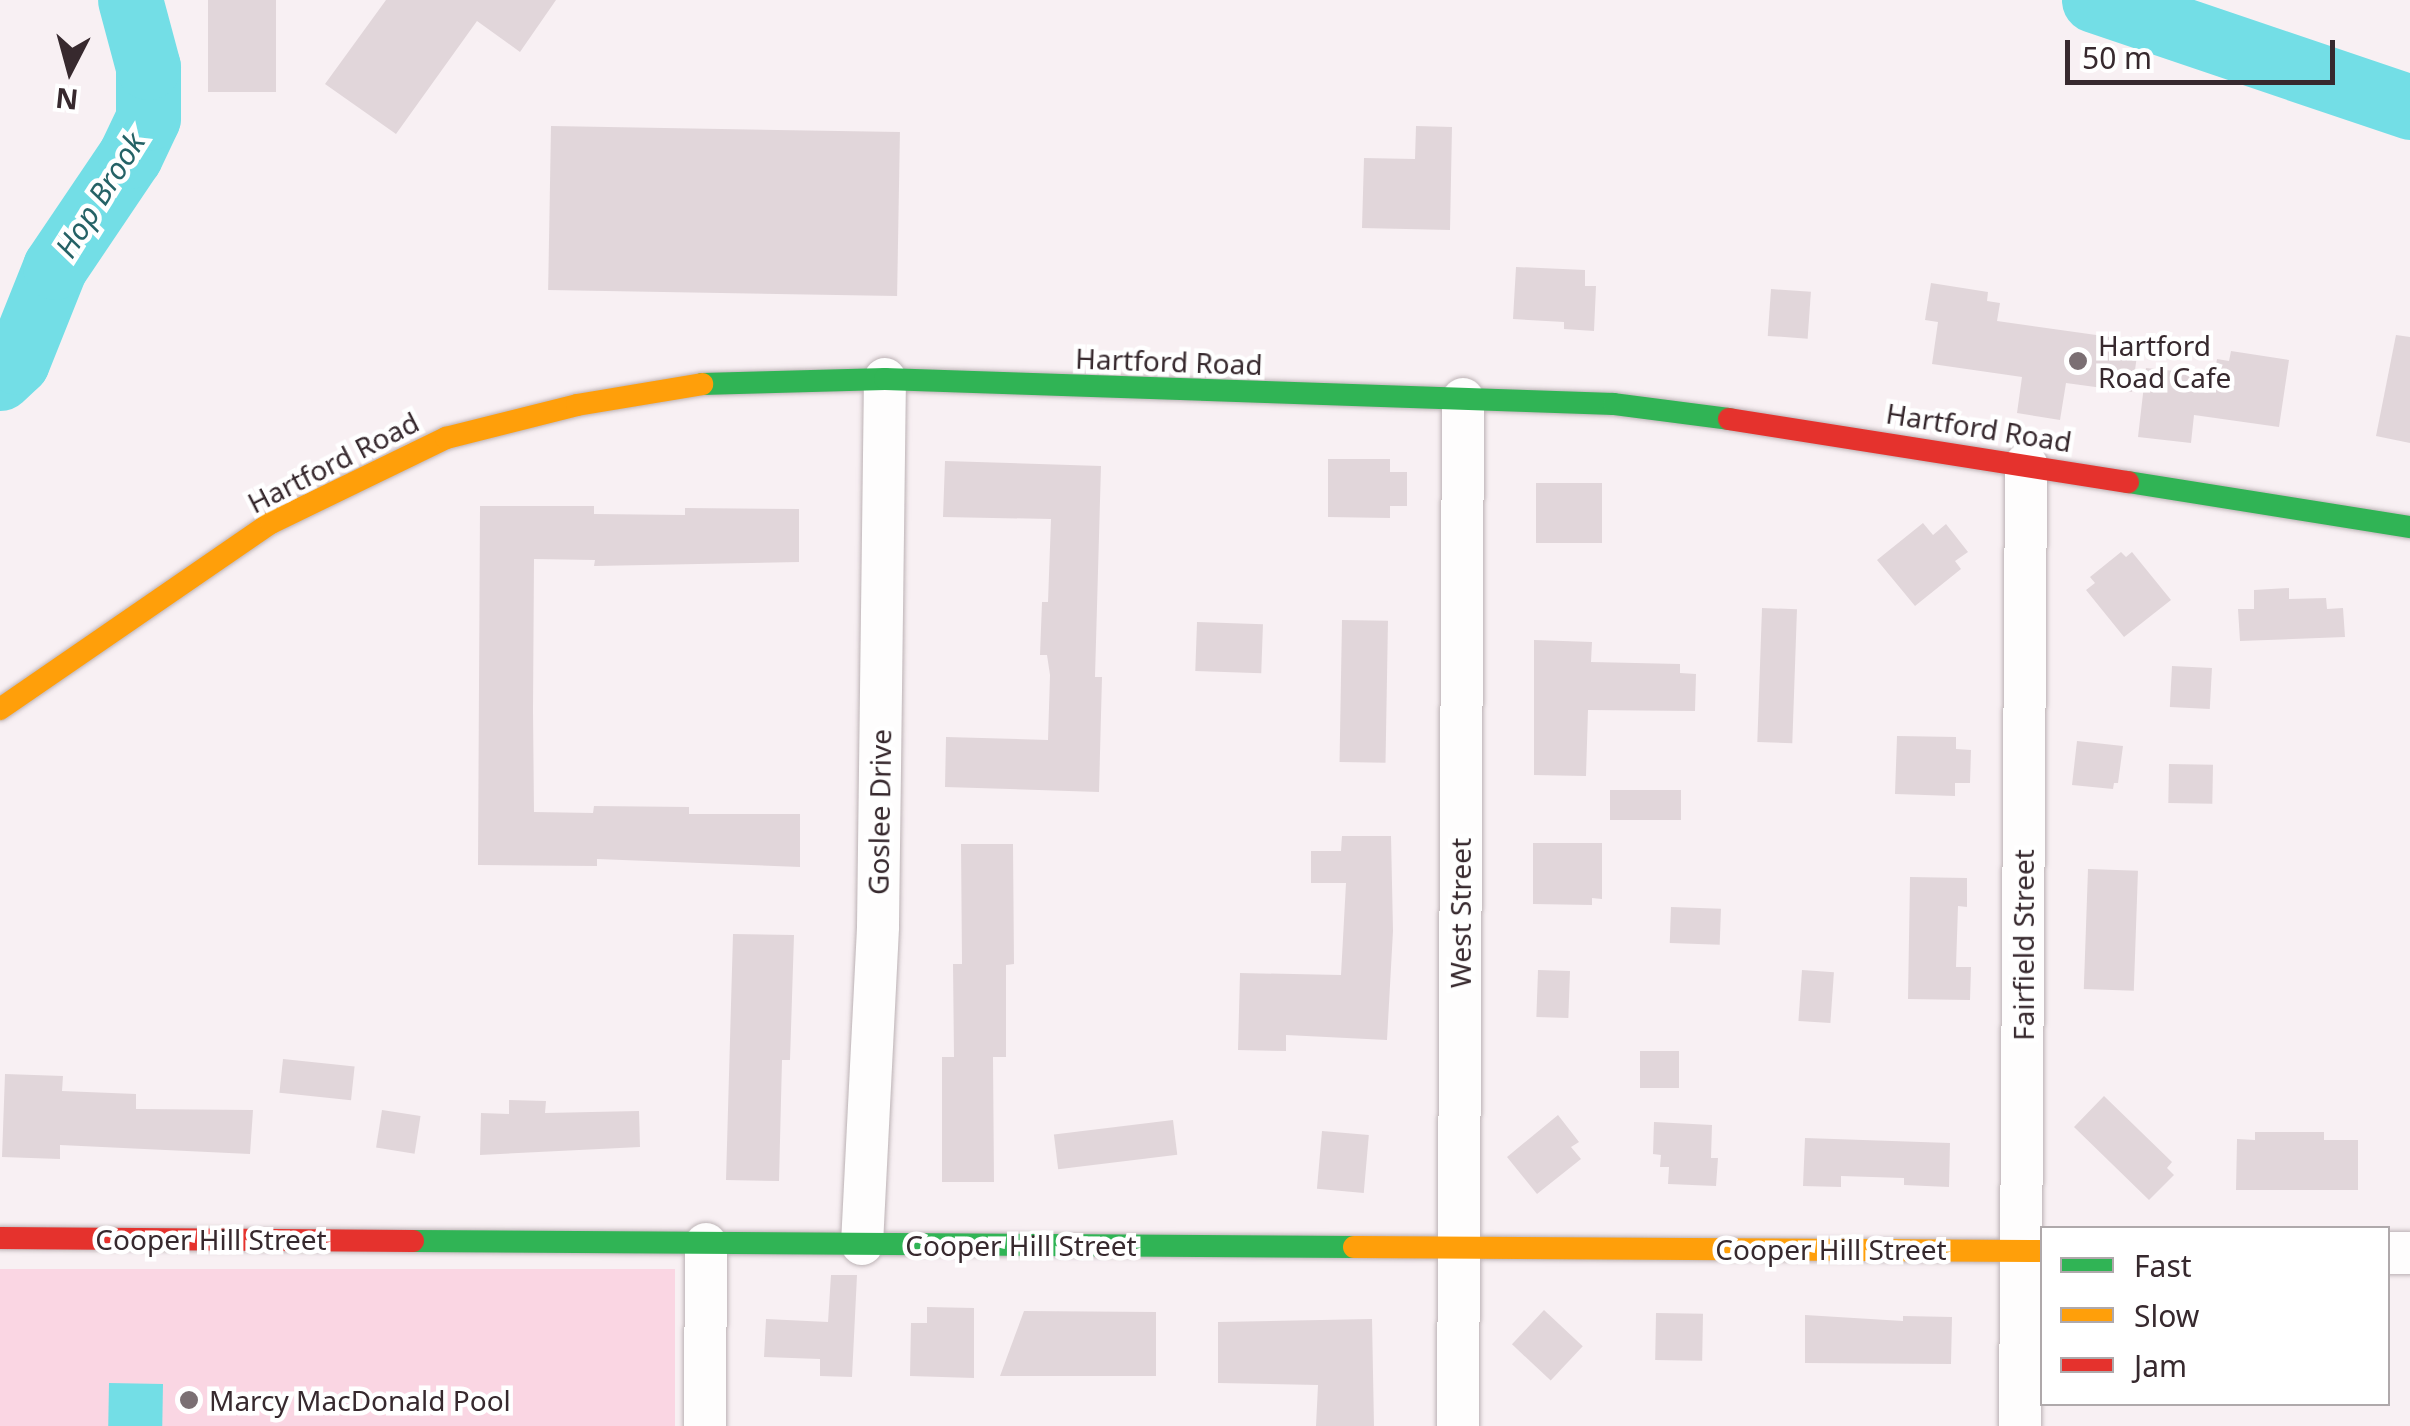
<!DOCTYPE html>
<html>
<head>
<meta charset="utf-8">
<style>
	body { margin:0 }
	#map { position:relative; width:2410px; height:1426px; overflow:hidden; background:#f8f0f3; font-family:"Noto Sans",sans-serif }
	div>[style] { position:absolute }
	.green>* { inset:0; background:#fad6e3; transform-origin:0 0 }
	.water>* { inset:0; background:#73dee6; transform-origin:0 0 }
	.river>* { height:65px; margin:-32.5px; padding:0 32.5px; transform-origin:32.5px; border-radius:32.5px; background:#73dee6 }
	.building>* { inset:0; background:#e1d6da; transform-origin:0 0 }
	.roads { filter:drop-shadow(0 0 2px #bcb2b5) drop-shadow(0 0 2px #bcb2b5) }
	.street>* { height:42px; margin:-21px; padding:0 21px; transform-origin:21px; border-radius:21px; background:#fefdfd }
	.fast>* { height:22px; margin:-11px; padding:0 11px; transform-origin:11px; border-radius:11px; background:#30b455 }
	.slow>* { height:22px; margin:-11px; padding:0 11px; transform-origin:11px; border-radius:11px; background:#ff9f0a }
	.jam>* { height:22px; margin:-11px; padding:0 11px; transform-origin:11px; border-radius:11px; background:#e5322d }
	.dots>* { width:28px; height:28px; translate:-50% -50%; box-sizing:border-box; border:5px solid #fff; border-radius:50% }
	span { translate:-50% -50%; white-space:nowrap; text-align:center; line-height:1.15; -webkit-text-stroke:9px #fff; paint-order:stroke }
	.poi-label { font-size:28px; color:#37292e }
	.left { translate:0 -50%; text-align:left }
	.street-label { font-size:28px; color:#37292e }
	.water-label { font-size:30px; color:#256266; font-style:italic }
	.legend { position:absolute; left:2040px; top:1226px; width:350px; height:180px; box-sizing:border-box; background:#fff; border:2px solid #afa9ab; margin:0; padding:12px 18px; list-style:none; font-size:30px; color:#37292e }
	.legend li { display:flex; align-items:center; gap:20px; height:50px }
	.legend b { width:50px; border:2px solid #afa9ab }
	.north { position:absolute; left:20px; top:20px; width:100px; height:100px; -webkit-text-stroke:8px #fff; paint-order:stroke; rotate:186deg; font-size:28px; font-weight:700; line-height:40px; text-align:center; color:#37292e }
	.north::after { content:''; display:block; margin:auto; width:35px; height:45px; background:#37292e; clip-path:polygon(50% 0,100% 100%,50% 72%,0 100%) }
	.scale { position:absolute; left:2065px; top:40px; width:270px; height:45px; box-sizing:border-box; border:5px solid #37292e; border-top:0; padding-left:12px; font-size:30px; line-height:35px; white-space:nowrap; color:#37292e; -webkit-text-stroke:8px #fff; paint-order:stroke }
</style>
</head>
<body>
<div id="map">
	<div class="green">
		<div style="left:0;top:1269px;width:675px;height:157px"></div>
	</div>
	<div class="water">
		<div style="left:109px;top:1383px;width:54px;height:43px;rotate:1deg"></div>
	</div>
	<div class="river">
		<div style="left:2094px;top:0;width:334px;rotate:18.7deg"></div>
		<div style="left:0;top:378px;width:23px;rotate:-43deg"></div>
		<div style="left:17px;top:362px;width:102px;rotate:-68.2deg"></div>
		<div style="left:55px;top:267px;width:134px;rotate:-56deg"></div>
		<div style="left:130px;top:156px;width:42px;rotate:-64.7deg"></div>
		<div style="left:148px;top:118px;width:51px;rotate:-90deg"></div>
		<div style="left:148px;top:67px;width:69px;rotate:-105deg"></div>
	</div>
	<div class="building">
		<div style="left:208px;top:0;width:68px;height:92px"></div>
		<div style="clip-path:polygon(386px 0,556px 0,520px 52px,477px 21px,396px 134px,325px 84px)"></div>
		<div style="left:551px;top:126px;width:349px;height:164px;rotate:1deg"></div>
		<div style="clip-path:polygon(1416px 126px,1452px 127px,1450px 230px,1362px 228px,1364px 158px,1415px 159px)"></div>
		<div style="clip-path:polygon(1516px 267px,1585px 270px,1585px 286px,1596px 286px,1594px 331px,1564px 329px,1564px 322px,1513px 319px)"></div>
		<div style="clip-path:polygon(1931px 283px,1988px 292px,1987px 301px,2000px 303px,1997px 321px,2139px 341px,2132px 392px,2066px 383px,2060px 420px,2017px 413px,2022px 377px,1932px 364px,1938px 322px,1925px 320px)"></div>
		<div style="left:1771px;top:289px;width:40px;height:47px;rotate:4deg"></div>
		<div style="clip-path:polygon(2396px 335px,2410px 337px,2410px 443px,2376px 436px)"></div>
		<div style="clip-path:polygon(2231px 351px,2289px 360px,2279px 427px,2194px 415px,2191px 443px,2138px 437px,2146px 368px,2214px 375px,2217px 359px,2229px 361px)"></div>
		<div style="clip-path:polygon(1328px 459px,1390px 459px,1390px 472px,1407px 472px,1407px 506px,1390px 506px,1390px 518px,1328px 517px)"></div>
		<div style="clip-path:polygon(945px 461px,1101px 466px,1095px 677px,1102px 677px,1099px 792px,945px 787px,946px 737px,1048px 740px,1050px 675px,1047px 655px,1040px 655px,1042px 602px,1048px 602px,1051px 519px,943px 517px)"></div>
		<div style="left:1536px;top:483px;width:66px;height:60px"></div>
		<div style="clip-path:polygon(480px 506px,594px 506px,594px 514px,685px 515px,685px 508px,799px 509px,799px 562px,594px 566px,595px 560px,534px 559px,533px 710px,534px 812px,593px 813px,594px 806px,689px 807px,689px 814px,800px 814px,800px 867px,597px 859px,597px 866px,478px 865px)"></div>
		<div style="clip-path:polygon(1923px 523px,1933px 535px,1946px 524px,1968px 552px,1955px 561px,1961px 569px,1915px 606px,1877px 560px)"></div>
		<div style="clip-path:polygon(2121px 552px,2126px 557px,2132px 552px,2171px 600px,2124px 637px,2086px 590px,2095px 583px,2090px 577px)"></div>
		<div style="clip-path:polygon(2289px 588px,2289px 599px,2326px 598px,2327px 609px,2343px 608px,2345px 637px,2240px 641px,2238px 609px,2254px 609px,2254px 590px)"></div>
		<div style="left:1762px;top:608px;width:35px;height:134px;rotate:2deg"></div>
		<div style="left:1342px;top:620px;width:46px;height:142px;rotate:1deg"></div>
		<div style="left:1197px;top:622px;width:66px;height:49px;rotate:2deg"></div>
		<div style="clip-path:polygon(1534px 640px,1592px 642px,1591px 662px,1680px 664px,1680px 673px,1696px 674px,1695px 711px,1588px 710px,1586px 776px,1534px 775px)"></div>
		<div style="left:2172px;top:666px;width:40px;height:41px;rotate:3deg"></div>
		<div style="clip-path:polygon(1897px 736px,1956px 737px,1956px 749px,1971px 750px,1970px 783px,1955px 783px,1955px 796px,1895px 794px)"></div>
		<div style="clip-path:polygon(2077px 741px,2123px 746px,2118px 783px,2114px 783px,2113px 789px,2072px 785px)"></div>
		<div style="left:2169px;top:764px;width:44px;height:39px;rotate:1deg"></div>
		<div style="left:1610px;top:790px;width:71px;height:30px"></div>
		<div style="clip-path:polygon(1342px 836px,1391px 836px,1393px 931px,1387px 1040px,1286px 1035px,1286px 1051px,1238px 1050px,1240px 973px,1341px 975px,1346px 883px,1311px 883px,1311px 851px,1341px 851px)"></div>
		<div style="clip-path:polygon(1533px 843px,1602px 843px,1602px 899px,1592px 898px,1592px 905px,1533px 904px)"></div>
		<div style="clip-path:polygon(961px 844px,1013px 844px,1014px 964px,1006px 965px,1006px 1057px,993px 1057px,994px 1182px,942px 1182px,942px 1057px,954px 1057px,953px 964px,962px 964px)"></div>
		<div style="left:2088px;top:869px;width:50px;height:120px;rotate:2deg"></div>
		<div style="clip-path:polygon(1910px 877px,1967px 878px,1967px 907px,1958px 906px,1956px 967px,1971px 967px,1970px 1000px,1908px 999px)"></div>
		<div style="left:1671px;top:907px;width:50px;height:36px;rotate:2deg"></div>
		<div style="clip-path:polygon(733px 934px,794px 935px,790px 1060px,782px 1060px,779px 1181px,726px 1180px)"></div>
		<div style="left:1538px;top:970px;width:32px;height:47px;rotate:2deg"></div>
		<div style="left:1802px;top:970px;width:32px;height:51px;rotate:4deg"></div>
		<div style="left:1640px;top:1051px;width:39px;height:37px"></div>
		<div style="left:283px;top:1059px;width:72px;height:34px;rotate:6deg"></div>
		<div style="clip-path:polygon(5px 1074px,63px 1076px,62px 1091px,136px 1094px,136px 1109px,253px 1110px,250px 1154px,60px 1145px,60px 1159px,2px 1157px)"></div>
		<div style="clip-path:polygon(2104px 1096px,2172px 1162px,2167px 1168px,2174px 1175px,2149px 1200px,2074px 1127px)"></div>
		<div style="clip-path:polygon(509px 1100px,546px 1101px,545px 1113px,639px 1111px,640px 1147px,480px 1155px,481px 1113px,509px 1114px)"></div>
		<div style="left:382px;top:1110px;width:39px;height:38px;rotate:9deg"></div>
		<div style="clip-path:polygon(1558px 1115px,1579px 1142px,1571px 1147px,1581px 1159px,1537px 1194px,1507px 1157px)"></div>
		<div style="left:1173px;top:1120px;width:35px;height:120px;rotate:83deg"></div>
		<div style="clip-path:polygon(1654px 1122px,1712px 1125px,1711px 1158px,1718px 1158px,1716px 1186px,1668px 1184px,1669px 1167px,1660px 1167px,1661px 1155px,1653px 1154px)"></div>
		<div style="left:1322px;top:1131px;width:47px;height:58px;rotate:5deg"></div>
		<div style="clip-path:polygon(2255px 1132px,2324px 1132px,2324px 1140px,2358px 1140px,2358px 1190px,2236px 1190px,2237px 1139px,2255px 1140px)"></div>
		<div style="clip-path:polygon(1805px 1138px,1950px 1143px,1949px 1187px,1904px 1185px,1904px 1178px,1841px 1176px,1841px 1187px,1803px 1186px)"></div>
		<div style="clip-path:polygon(831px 1275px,857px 1275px,852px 1377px,820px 1376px,820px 1359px,764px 1357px,766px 1319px,828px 1322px)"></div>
		<div style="clip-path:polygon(927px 1307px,974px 1308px,974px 1378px,910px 1376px,911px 1323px,927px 1323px)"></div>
		<div style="left:1544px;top:1310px;width:53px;height:47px;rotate:43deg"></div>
		<div style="clip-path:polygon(1024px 1311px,1156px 1312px,1156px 1376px,1000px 1376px)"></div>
		<div style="left:1656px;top:1313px;width:47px;height:47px;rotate:1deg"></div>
		<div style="clip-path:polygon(1805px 1315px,1903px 1321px,1903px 1316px,1952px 1317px,1951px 1364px,1805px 1363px)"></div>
		<div style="clip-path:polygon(1372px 1319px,1374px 1426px,1316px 1426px,1318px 1385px,1218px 1383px,1218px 1322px)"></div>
	</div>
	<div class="roads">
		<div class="street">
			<div style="left:862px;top:1244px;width:318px;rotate:-87.1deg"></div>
			<div style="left:878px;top:926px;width:547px;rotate:-89.27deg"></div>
			<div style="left:2388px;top:1253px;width:22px"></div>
			<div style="left:705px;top:1426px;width:182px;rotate:-89.7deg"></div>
			<div style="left:1458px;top:1426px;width:1027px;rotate:-89.72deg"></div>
			<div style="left:2020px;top:1426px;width:962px;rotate:-89.64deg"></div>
		</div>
		<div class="fast">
			<div style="left:702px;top:384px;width:183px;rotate:-1.6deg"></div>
			<div style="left:885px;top:379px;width:729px;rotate:1.96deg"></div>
			<div style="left:1614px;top:404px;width:116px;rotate:7.4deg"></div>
			<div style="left:2128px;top:482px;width:286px;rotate:9.1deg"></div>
			<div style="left:413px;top:1241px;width:941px;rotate:0.37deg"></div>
		</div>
		<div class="slow">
			<div style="left:0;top:709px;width:329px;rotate:-34.5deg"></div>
			<div style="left:271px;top:523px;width:195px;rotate:-25.9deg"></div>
			<div style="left:446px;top:438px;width:135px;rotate:-14.1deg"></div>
			<div style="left:577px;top:405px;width:127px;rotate:-9.5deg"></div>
			<div style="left:1354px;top:1247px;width:688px;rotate:0.33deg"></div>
		</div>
		<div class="jam">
			<div style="left:1729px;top:419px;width:404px;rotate:9deg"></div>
			<div style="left:0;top:1238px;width:413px;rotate:0.4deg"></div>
		</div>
	</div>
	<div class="dots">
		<div style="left:2078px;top:361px;background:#7b6f73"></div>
		<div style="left:189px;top:1400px;background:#7b6f73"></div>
	</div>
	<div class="poi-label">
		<span class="left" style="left:2098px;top:361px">Hartford<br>Road Cafe</span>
		<span class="left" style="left:209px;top:1400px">Marcy MacDonald Pool</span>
	</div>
	<div class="street-label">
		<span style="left:1169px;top:361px;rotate:2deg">Hartford Road</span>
		<span style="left:1979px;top:427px;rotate:9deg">Hartford Road</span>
		<span style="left:333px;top:462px;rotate:-27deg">Hartford Road</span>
		<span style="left:879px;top:812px;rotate:-89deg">Goslee Drive</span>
		<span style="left:1460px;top:913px;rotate:-90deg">West Street</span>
		<span style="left:2023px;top:945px;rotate:-90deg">Fairfield Street</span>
		<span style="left:211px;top:1239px">Cooper Hill Street</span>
		<span style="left:1021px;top:1245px">Cooper Hill Street</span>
		<span style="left:1831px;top:1249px">Cooper Hill Street</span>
	</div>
	<div class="water-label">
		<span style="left:100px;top:195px;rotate:-58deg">Hop Brook</span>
	</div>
	<ul class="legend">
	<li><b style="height:12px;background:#30b455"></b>Fast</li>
	<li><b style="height:12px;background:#ff9f0a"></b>Slow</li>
	<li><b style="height:12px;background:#e5322d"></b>Jam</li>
	</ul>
	<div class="north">N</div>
	<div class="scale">50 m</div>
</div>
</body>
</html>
